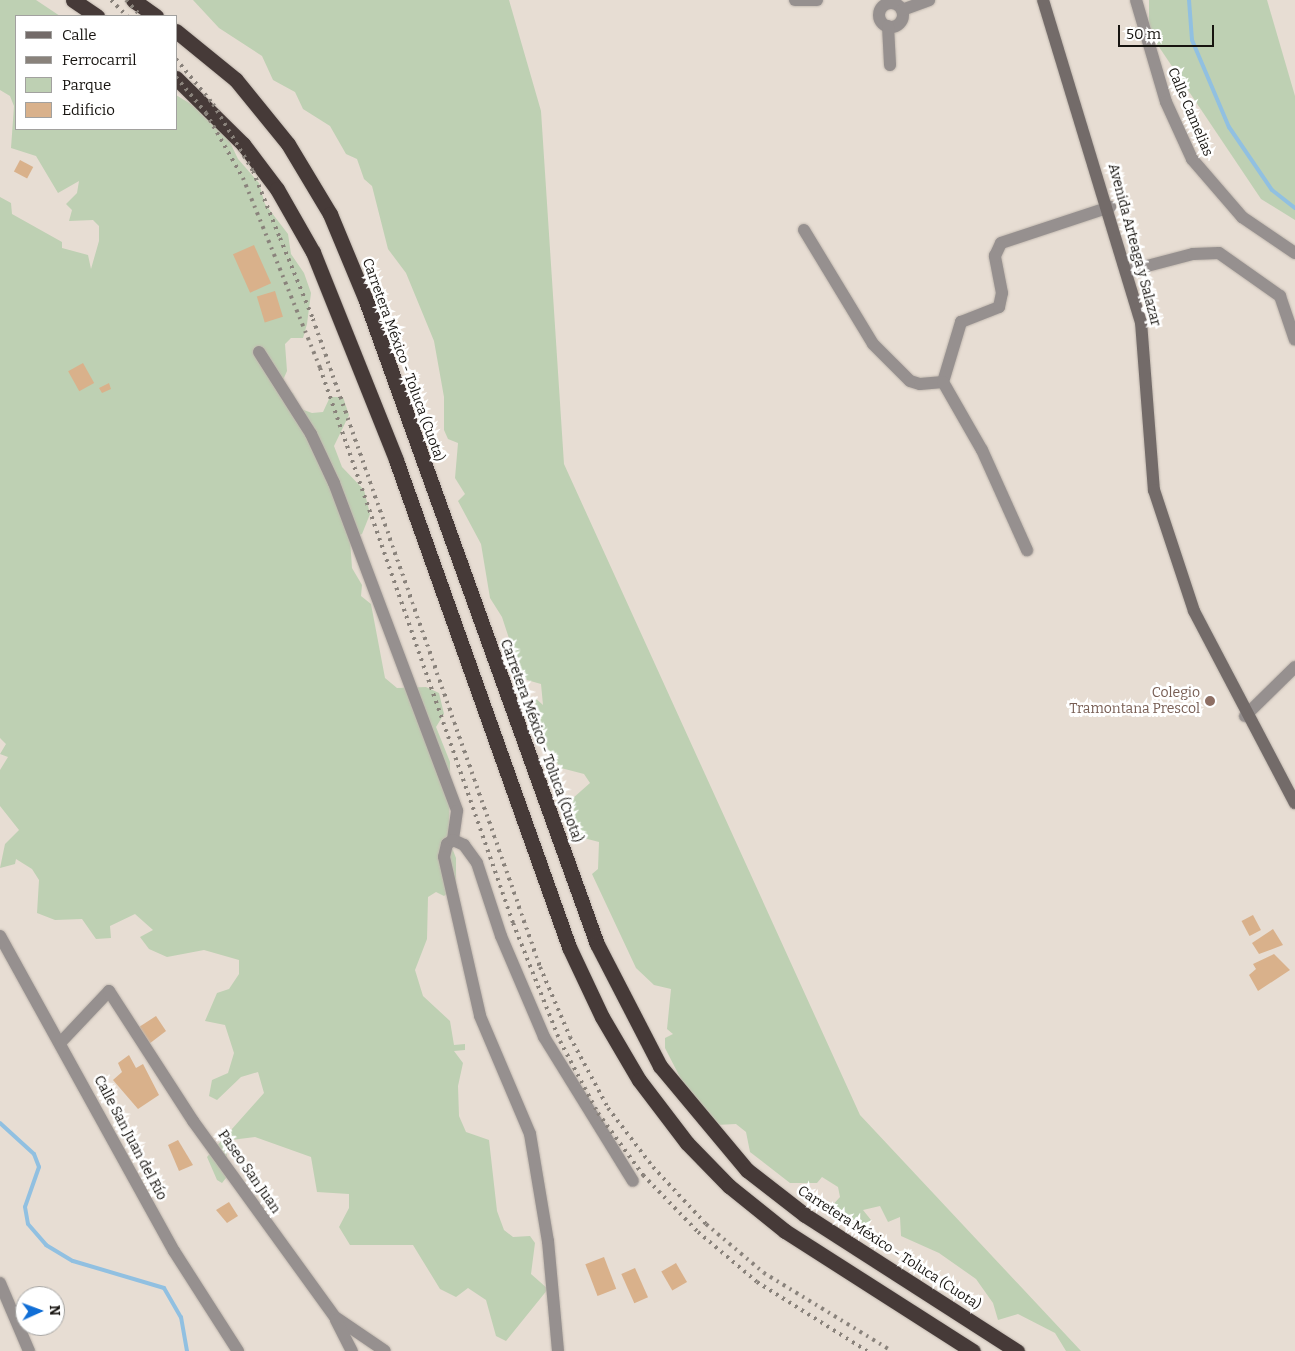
<!DOCTYPE html>
<html>
<head>
<meta charset="utf-8">
<style>
	body { margin:0 }
	#map { position:relative; width:1295px; height:1351px; overflow:hidden; background:#e7ddd3; font-family:Bitter,serif }
	div>[style] { position:absolute }
	.green>* { inset:0; background:#bed0b3 }
	.stream>* { height:4px; margin:-2px; padding:0 2px; transform-origin:2px; border-radius:2px; background:#91c0e1 }
	.building>* { inset:0; background:#d9b18b; transform-origin:0 0 }
	.roads { filter:drop-shadow(0 0 1px #c2b9b0) drop-shadow(0 0 1px #c2b9b0) }
	.street>* { height:12px; margin:-6px; padding:0 6px; transform-origin:6px; border-radius:6px; background:#96908f }
	.street>.ring { margin:-6px; padding:0; box-sizing:content-box; background:none; border:12px solid #96908f; border-radius:50% }
	.secondary>* { height:12px; margin:-6px; padding:0 6px; transform-origin:6px; border-radius:6px; background:#736b69 }
	.highway>* { height:15px; margin:-7.5px; padding:0 7.5px; transform-origin:7.5px; border-radius:7.5px; background:#463a38 }
	.rail>* { height:4px; margin-top:-2px; transform-origin:0; background:repeating-linear-gradient(90deg,#89827b 0 2.5px,transparent 0 7.5px) }
	.dots>* { width:14px; height:14px; translate:-50% -50%; box-sizing:border-box; border:2px solid #fff; border-radius:50% }
	span { translate:-50% -50%; white-space:nowrap; text-align:center; line-height:1.15; -webkit-text-stroke:5px #fff; paint-order:stroke }
	.street-label { font-size:14px; color:#171410 }
	.education-label { font-size:14px; color:#785e54 }
	.right { translate:-100% -50%; text-align:right }
	.legend { position:absolute; left:15px; top:15px; width:162px; height:115px; box-sizing:border-box; background:#fff; border:1px solid #a2a19f; margin:0; padding:6px 9px; list-style:none; font-size:15px; color:#171410 }
	.legend li { display:flex; align-items:center; gap:10px; height:25px }
	.legend b { width:25px; border:1px solid #a2a19f }
	.north { position:absolute; left:15px; top:1286px; width:50px; height:50px; box-sizing:border-box; background:#fff; border:1px solid #a2a19f; border-radius:50%; rotate:88deg; font-size:14px; font-weight:700; line-height:20px; text-align:center; color:#171410 }
	.north::after { content:''; display:block; margin:auto; width:18px; height:22px; background:#106ed6; clip-path:polygon(50% 0,100% 100%,50% 72%,0 100%) }
	.scale { position:absolute; left:1118px; top:25px; width:96px; height:22px; box-sizing:border-box; border:2px solid #171410; border-top:0; padding-left:6px; font-size:15px; line-height:18px; white-space:nowrap; color:#171410; -webkit-text-stroke:4px #fff; paint-order:stroke }
</style>
</head>
<body>
<div id="map">
	<div class="green">
		<div style="clip-path:polygon(0 0,36px 0,60px 16px,16px 16px,16px 129px,176px 129px,176px 95px,199px 109px,228px 138px,238px 159px,259px 183px,265px 204px,288px 234px,291px 254px,304px 273px,311px 293px,307px 324px,303px 338px,291px 338px,285px 344px,287px 371px,279px 389px,293px 393px,301px 409px,312px 413px,323px 412px,330px 397px,343px 397px,349px 415px,334px 446px,342px 467px,364px 490px,370px 514px,362px 534px,350px 539px,352px 568px,362px 585px,361px 596px,371px 604px,385px 678px,397px 688px,426px 687px,439px 693px,444px 714px,436px 727px,450px 762px,449px 840px,456px 858px,456px 884px,444px 896px,436px 892px,428px 897px,427px 939px,415px 970px,423px 996px,450px 1021px,454px 1045px,465px 1044px,465px 1050px,454px 1051px,463px 1063px,458px 1086px,459px 1116px,466px 1132px,489px 1140px,497px 1211px,504px 1230px,513px 1237px,530px 1236px,535px 1243px,531px 1274px,548px 1289px,506px 1341px,496px 1336px,486px 1300px,468px 1288px,456px 1297px,440px 1289px,413px 1245px,350px 1245px,339px 1227px,349px 1208px,349px 1194px,317px 1192px,311px 1157px,255px 1137px,231px 1140px,228px 1146px,224px 1139px,230px 1173px,222px 1183px,217px 1180px,207px 1157px,264px 1093px,258px 1072px,241px 1077px,217px 1100px,209px 1096px,212px 1080px,228px 1073px,234px 1053px,225px 1025px,205px 1021px,217px 993px,229px 989px,239px 974px,239px 960px,204px 950px,167px 957px,149px 949px,140px 937px,153px 930px,135px 914px,110px 926px,111px 938px,96px 939px,82px 919px,55px 920px,37px 913px,39px 880px,32px 869px,16px 859px,15px 864px,0 868px,5px 844px,19px 830px,0 806px,0 770px,8px 757px,0 754px,6px 744px,0 738px,0 197px,11px 203px,12px 214px,62px 242px,62px 248px,88px 255px,91px 269px,99px 241px,99px 226px,93px 220px,69px 221px,72px 210px,66px 204px,77px 193px,79px 181px,58px 193px,36px 156px,11px 148px,14px 106px,10px 96px,0 90px)"></div>
		<div style="clip-path:polygon(193px 0,509px 0,541px 111px,564px 464px,860px 1115px,1081px 1351px,1066px 1351px,1055px 1333px,1018px 1314px,998px 1320px,993px 1303px,976px 1279px,939px 1253px,901px 1236px,900px 1217px,888px 1222px,880px 1206px,863px 1210px,871px 1220px,857px 1233px,846px 1226px,842px 1216px,828px 1210px,840px 1197px,838px 1187px,822px 1177px,817px 1183px,790px 1183px,750px 1152px,746px 1132px,736px 1124px,716px 1125px,685px 1087px,665px 1048px,665px 1038px,673px 1034px,667px 1029px,671px 989px,654px 985px,636px 968px,592px 874px,598px 869px,599px 842px,576px 836px,572px 799px,590px 783px,584px 774px,561px 768px,547px 750px,534px 697px,543px 705px,541px 684px,527px 680px,518px 666px,502px 617px,490px 598px,481px 544px,458px 501px,465px 494px,455px 478px,458px 443px,448px 439px,444px 430px,444px 397px,434px 341px,406px 273px,388px 249px,372px 186px,364px 179px,357px 159px,346px 154px,330px 126px,303px 109px,295px 92px,273px 80px,262px 56px,219px 28px)"></div>
		<div style="clip-path:polygon(1149px 0,1267px 0,1295px 96px,1295px 220px,1261px 199px,1149px 32px)"></div>
	</div>
	<div class="stream">
		<div style="left:1189px;top:0;width:40px;rotate:85.7deg"></div>
		<div style="left:1192px;top:40px;width:95px;rotate:67deg"></div>
		<div style="left:1229px;top:127px;width:76px;rotate:55.7deg"></div>
		<div style="left:1272px;top:190px;width:29px;rotate:38deg"></div>
		<div style="left:0;top:1123px;width:46px;rotate:42.4deg"></div>
		<div style="left:34px;top:1154px;width:14px;rotate:69deg"></div>
		<div style="left:39px;top:1167px;width:42px;rotate:109.3deg"></div>
		<div style="left:25px;top:1207px;width:17px;rotate:80deg"></div>
		<div style="left:28px;top:1224px;width:28px;rotate:49deg"></div>
		<div style="left:46px;top:1245px;width:31px;rotate:31deg"></div>
		<div style="left:73px;top:1261px;width:95px;rotate:16.5deg"></div>
		<div style="left:164px;top:1288px;width:34px;rotate:60deg"></div>
		<div style="left:181px;top:1317px;width:35px;rotate:80deg"></div>
	</div>
	<div class="building">
		<div style="left:20px;top:160px;width:15px;height:13px;rotate:28deg"></div>
		<div style="left:254px;top:245px;width:42px;height:23px;rotate:66deg"></div>
		<div style="left:275px;top:291px;width:27px;height:19px;rotate:73deg"></div>
		<div style="left:83px;top:363px;width:23px;height:17px;rotate:61deg"></div>
		<div style="clip-path:polygon(109px 383px,111px 389px,102px 393px,99px 388px)"></div>
		<div style="left:1253px;top:915px;width:17px;height:13px;rotate:62deg"></div>
		<div style="clip-path:polygon(1273px 929px,1283px 945px,1259px 954px,1252px 943px)"></div>
		<div style="clip-path:polygon(1274px 954px,1290px 970px,1258px 991px,1249px 975px,1256px 969px,1253px 964px)"></div>
		<div style="clip-path:polygon(156px 1016px,166px 1031px,145px 1047px,136px 1029px)"></div>
		<div style="clip-path:polygon(129px 1055px,136px 1068px,143px 1064px,159px 1095px,138px 1109px,113px 1080px,122px 1072px,118px 1063px)"></div>
		<div style="clip-path:polygon(178px 1140px,193px 1165px,179px 1171px,168px 1145px)"></div>
		<div style="clip-path:polygon(229px 1202px,238px 1216px,227px 1223px,216px 1210px)"></div>
		<div style="left:604px;top:1257px;width:34px;height:20px;rotate:69deg"></div>
		<div style="left:676px;top:1263px;width:22px;height:17px;rotate:60deg"></div>
		<div style="left:635px;top:1268px;width:32px;height:15px;rotate:66deg"></div>
	</div>
	<div class="roads">
		<div class="street">
			<div style="left:795px;top:0;width:22px"></div>
			<div style="left:1136px;top:0;width:106px;rotate:73.6deg"></div>
			<div style="left:1166px;top:102px;width:63px;rotate:65.5deg"></div>
			<div style="left:1192px;top:159px;width:77px;rotate:49.2deg"></div>
			<div style="left:1242px;top:217px;width:64px;rotate:34.2deg"></div>
			<div class="ring" style="left:879px;top:3px;width:12px;height:12px"></div>
			<div style="left:902px;top:10px;width:29px;rotate:-20deg"></div>
			<div style="left:888px;top:26px;width:39px;rotate:87deg"></div>
			<div style="left:804px;top:230px;width:133px;rotate:58.8deg"></div>
			<div style="left:873px;top:344px;width:52px;rotate:45deg"></div>
			<div style="left:910px;top:381px;width:10px;rotate:17deg"></div>
			<div style="left:920px;top:384px;width:23px;rotate:-5deg"></div>
			<div style="left:943px;top:382px;width:63px;rotate:-73.3deg"></div>
			<div style="left:961px;top:322px;width:41px;rotate:-21.5deg"></div>
			<div style="left:999px;top:307px;width:14px;rotate:-78deg"></div>
			<div style="left:1002px;top:293px;width:38px;rotate:-101deg"></div>
			<div style="left:995px;top:256px;width:14px;rotate:-65deg"></div>
			<div style="left:1001px;top:243px;width:115px;rotate:-18.3deg"></div>
			<div style="left:1128px;top:271px;width:67px;rotate:-14.7deg"></div>
			<div style="left:1193px;top:254px;width:26px;rotate:-2deg"></div>
			<div style="left:1219px;top:253px;width:75px;rotate:35.2deg"></div>
			<div style="left:1280px;top:296px;width:46px;rotate:71.2deg"></div>
			<div style="left:259px;top:352px;width:97px;rotate:57.6deg"></div>
			<div style="left:311px;top:434px;width:54px;rotate:64.9deg"></div>
			<div style="left:334px;top:483px;width:350px;rotate:69.4deg"></div>
			<div style="left:457px;top:811px;width:29px;rotate:98deg"></div>
			<div style="left:453px;top:840px;width:7px;rotate:146deg"></div>
			<div style="left:447px;top:844px;width:13px;rotate:103deg"></div>
			<div style="left:444px;top:857px;width:163px;rotate:77.2deg"></div>
			<div style="left:480px;top:1016px;width:128px;rotate:67deg"></div>
			<div style="left:530px;top:1134px;width:109px;rotate:80.5deg"></div>
			<div style="left:548px;top:1241px;width:110px;rotate:84.8deg"></div>
			<div style="left:943px;top:382px;width:78px;rotate:60.2deg"></div>
			<div style="left:982px;top:450px;width:110px;rotate:65.8deg"></div>
			<div style="left:1245px;top:716px;width:70px;rotate:-44.4deg"></div>
			<div style="left:453px;top:840px;width:12px;rotate:24deg"></div>
			<div style="left:464px;top:845px;width:22px;rotate:54deg"></div>
			<div style="left:477px;top:863px;width:77px;rotate:71.8deg"></div>
			<div style="left:501px;top:936px;width:110px;rotate:66.9deg"></div>
			<div style="left:544px;top:1037px;width:169px;rotate:58.3deg"></div>
			<div style="left:0;top:936px;width:360px;rotate:61.1deg"></div>
			<div style="left:174px;top:1251px;width:119px;rotate:57.4deg"></div>
			<div style="left:61px;top:1042px;width:70px;rotate:-46.7deg"></div>
			<div style="left:109px;top:991px;width:155px;rotate:57.1deg"></div>
			<div style="left:193px;top:1121px;width:242px;rotate:54.1deg"></div>
			<div style="left:335px;top:1317px;width:60px;rotate:34.2deg"></div>
			<div style="left:0;top:1283px;width:74px;rotate:66.9deg"></div>
			<div style="left:336px;top:1320px;width:35px;rotate:63deg"></div>
		</div>
		<div class="secondary">
			<div style="left:1043px;top:0;width:337px;rotate:73.1deg"></div>
			<div style="left:1141px;top:322px;width:169px;rotate:85.6deg"></div>
			<div style="left:1154px;top:490px;width:127px;rotate:71.7deg"></div>
			<div style="left:1194px;top:611px;width:217px;rotate:62.3deg"></div>
		</div>
		<div class="highway">
			<div style="left:73px;top:0;width:29px;rotate:34deg"></div>
			<div style="left:133px;top:0;width:28px;rotate:35deg"></div>
			<div style="left:176px;top:31px;width:77px;rotate:39.2deg"></div>
			<div style="left:236px;top:80px;width:82px;rotate:50.9deg"></div>
			<div style="left:288px;top:144px;width:82px;rotate:59deg"></div>
			<div style="left:330px;top:214px;width:91px;rotate:67.4deg"></div>
			<div style="left:365px;top:298px;width:686px;rotate:70.25deg"></div>
			<div style="left:597px;top:944px;width:137px;rotate:62.7deg"></div>
			<div style="left:660px;top:1066px;width:136px;rotate:50.1deg"></div>
			<div style="left:747px;top:1170px;width:73px;rotate:37.8deg"></div>
			<div style="left:805px;top:1215px;width:252px;rotate:32.7deg"></div>
			<div style="left:176px;top:78px;width:94px;rotate:44.6deg"></div>
			<div style="left:243px;top:144px;width:56px;rotate:52.9deg"></div>
			<div style="left:277px;top:189px;width:73px;rotate:60.3deg"></div>
			<div style="left:313px;top:252px;width:224px;rotate:68.2deg"></div>
			<div style="left:396px;top:460px;width:517px;rotate:70.44deg"></div>
			<div style="left:569px;top:947px;width:77px;rotate:64.8deg"></div>
			<div style="left:602px;top:1017px;width:73px;rotate:59.6deg"></div>
			<div style="left:639px;top:1080px;width:79px;rotate:52.7deg"></div>
			<div style="left:687px;top:1143px;width:60px;rotate:45.7deg"></div>
			<div style="left:729px;top:1186px;width:72px;rotate:38.8deg"></div>
			<div style="left:785px;top:1231px;width:223px;rotate:32.6deg"></div>
		</div>
	</div>
	<div class="rail">
		<div style="left:111px;top:0;width:23px;rotate:45deg"></div>
		<div style="left:126px;top:0;width:22px;rotate:47deg"></div>
		<div style="left:176px;top:59px;width:58px;rotate:50.6deg"></div>
		<div style="left:213px;top:104px;width:78px;rotate:59.2deg"></div>
		<div style="left:253px;top:171px;width:72px;rotate:68.1deg"></div>
		<div style="left:280px;top:238px;width:87px;rotate:67.8deg"></div>
		<div style="left:313px;top:319px;width:687px;rotate:70.69deg"></div>
		<div style="left:540px;top:967px;width:76px;rotate:66.8deg"></div>
		<div style="left:570px;top:1037px;width:81px;rotate:61.8deg"></div>
		<div style="left:608px;top:1108px;width:74px;rotate:52.7deg"></div>
		<div style="left:653px;top:1167px;width:78px;rotate:47.1deg"></div>
		<div style="left:706px;top:1224px;width:76px;rotate:40.2deg"></div>
		<div style="left:764px;top:1273px;width:150px;rotate:31.4deg"></div>
		<div style="left:176px;top:77px;width:47px;rotate:50.2deg"></div>
		<div style="left:206px;top:113px;width:75px;rotate:60.4deg"></div>
		<div style="left:243px;top:178px;width:205px;rotate:67.9deg"></div>
		<div style="left:320px;top:368px;width:588px;rotate:70.82deg"></div>
		<div style="left:513px;top:923px;width:127px;rotate:68.3deg"></div>
		<div style="left:560px;top:1041px;width:81px;rotate:62.2deg"></div>
		<div style="left:598px;top:1113px;width:77px;rotate:54deg"></div>
		<div style="left:643px;top:1175px;width:79px;rotate:46deg"></div>
		<div style="left:698px;top:1232px;width:77px;rotate:40.3deg"></div>
		<div style="left:757px;top:1282px;width:130px;rotate:32.1deg"></div>
	</div>
	<div class="dots">
		<div style="left:1210px;top:701px;background:#8d6e63"></div>
	</div>
	<div class="street-label">
		<span style="left:1190px;top:112px;rotate:67deg">Calle Camelias</span>
		<span style="left:1134px;top:245px;rotate:75deg">Avenida Arteaga y Salazar</span>
		<span style="left:403px;top:360px;rotate:70deg">Carretera México - Toluca (Cuota)</span>
		<span style="left:541px;top:741px;rotate:70deg">Carretera México - Toluca (Cuota)</span>
		<span style="left:130px;top:1138px;rotate:62deg">Calle San Juan del Río</span>
		<span style="left:249px;top:1172px;rotate:55deg">Paseo San Juan</span>
		<span style="left:889px;top:1248px;rotate:33deg">Carretera México - Toluca (Cuota)</span>
	</div>
	<div class="education-label">
		<span class="right" style="left:1200px;top:701px">Colegio<br>Tramontana Prescol</span>
	</div>
	<ul class="legend">
	<li><b style="height:6px;background:#736b69"></b>Calle</li>
	<li><b style="height:6px;background:#89827b"></b>Ferrocarril</li>
	<li><b style="height:14px;background:#bed0b3"></b>Parque</li>
	<li><b style="height:14px;background:#d9b18b"></b>Edificio</li>
	</ul>
	<div class="north">N</div>
	<div class="scale">50 m</div>
</div>
</body>
</html>
